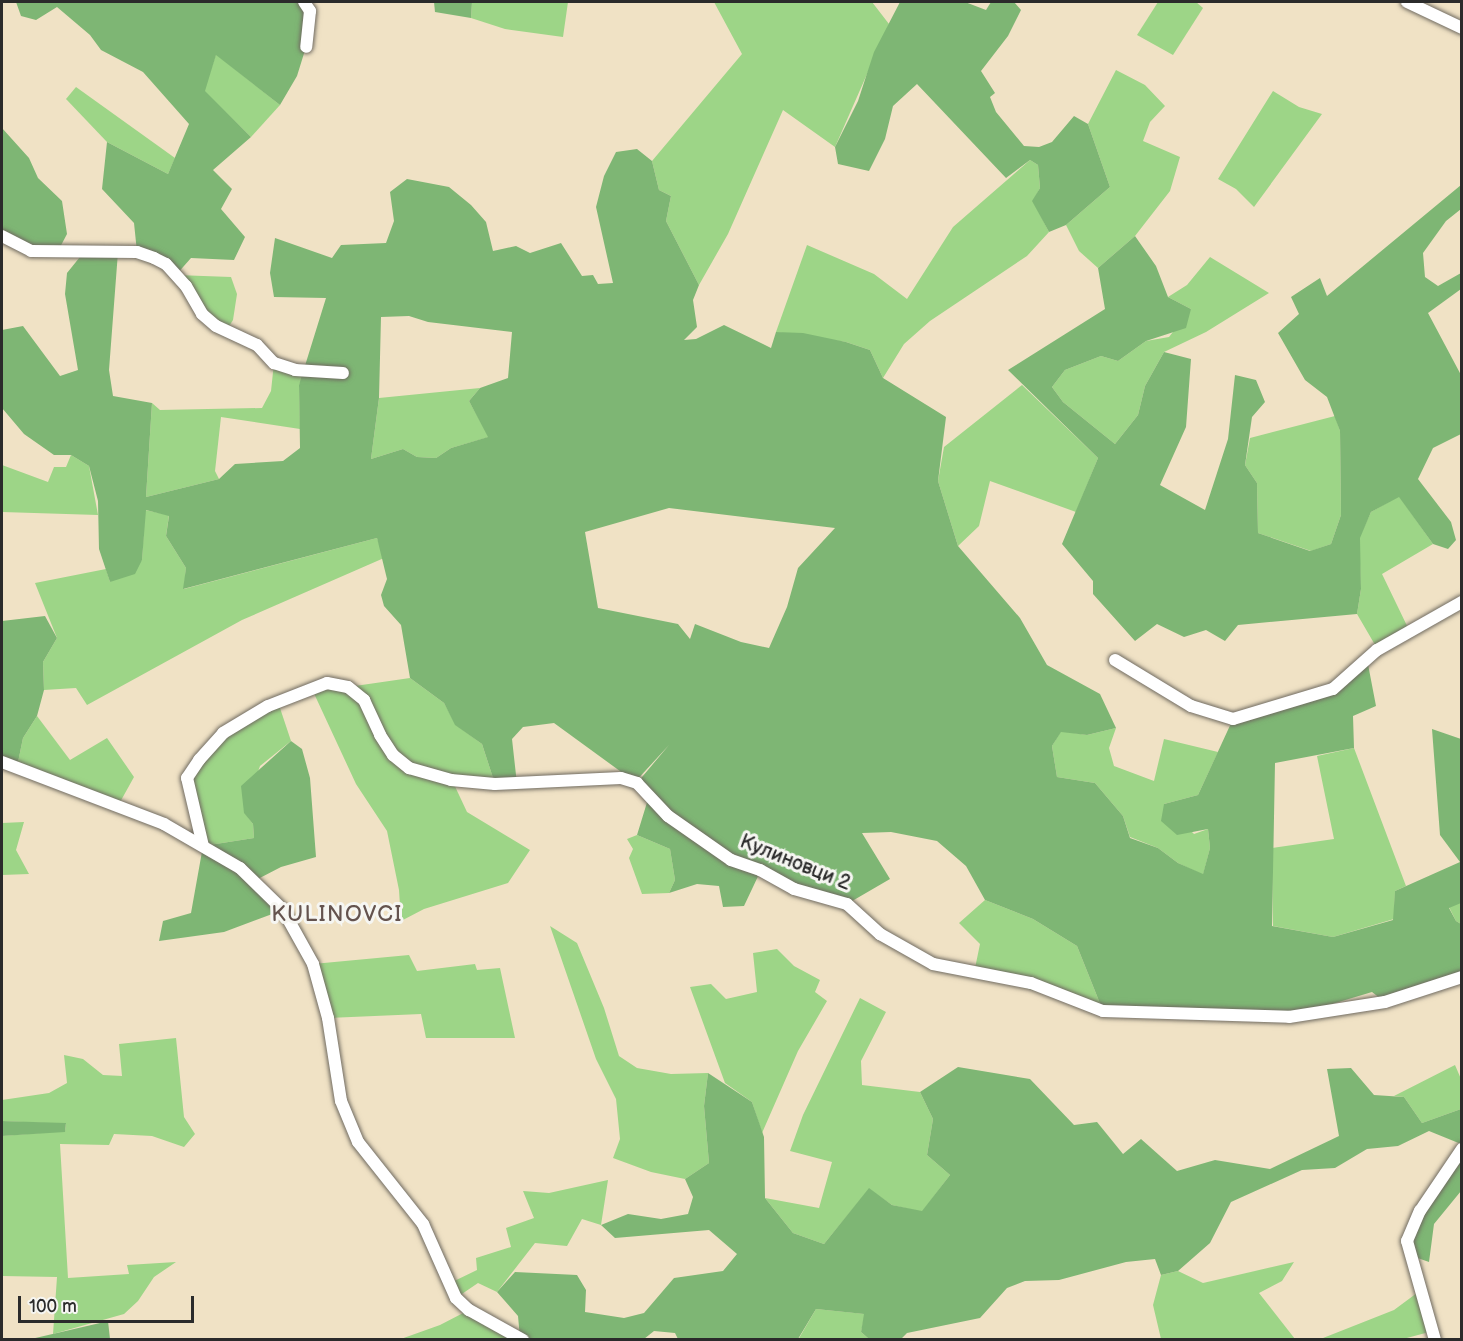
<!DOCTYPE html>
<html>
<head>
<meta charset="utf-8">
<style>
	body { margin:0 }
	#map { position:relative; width:1463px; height:1341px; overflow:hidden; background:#f0e2c5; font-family:"Balsamiq Sans",sans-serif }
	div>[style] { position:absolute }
	.green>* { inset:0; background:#9dd587 }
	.forest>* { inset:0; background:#7eb674 }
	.roads { filter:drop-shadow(0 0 2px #706b61) drop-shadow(0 0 2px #706b61) }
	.street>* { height:12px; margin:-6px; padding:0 6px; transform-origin:6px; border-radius:6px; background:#fff }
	span { translate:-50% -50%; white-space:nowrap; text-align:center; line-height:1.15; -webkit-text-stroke:6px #f6f6f2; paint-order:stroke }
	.street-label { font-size:20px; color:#2b2b2b }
	.quarter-label { font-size:22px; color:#64534e; letter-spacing:1.5px }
	.frame { position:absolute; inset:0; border:3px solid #2b2b2b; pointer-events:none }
	.scale { position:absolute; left:18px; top:1296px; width:176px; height:27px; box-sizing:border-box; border:3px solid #2b2b2b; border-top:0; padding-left:8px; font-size:18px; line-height:21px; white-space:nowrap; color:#2b2b2b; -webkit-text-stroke:4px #f6f6f2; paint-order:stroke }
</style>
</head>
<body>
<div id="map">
	<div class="green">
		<div style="clip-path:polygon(472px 2px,568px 2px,563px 37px,505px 29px,471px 18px)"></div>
		<div style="clip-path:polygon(714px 2px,872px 2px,889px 24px,835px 147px,783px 110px,728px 234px,699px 285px,666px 221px,671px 196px,659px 190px,652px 161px,742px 54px)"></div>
		<div style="clip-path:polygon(1158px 2px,1196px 2px,1203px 8px,1173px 55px,1137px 35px)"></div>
		<div style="clip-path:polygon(216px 54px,280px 105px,251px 137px,204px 91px)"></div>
		<div style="clip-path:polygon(1116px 70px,1145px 85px,1165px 106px,1150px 122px,1143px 141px,1180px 157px,1170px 191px,1135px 236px,1098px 268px,1079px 251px,1066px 225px,1110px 187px,1088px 124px)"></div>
		<div style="clip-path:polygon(76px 87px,175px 158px,168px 174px,107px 142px,66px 99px)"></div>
		<div style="clip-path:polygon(1273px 91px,1299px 107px,1322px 114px,1254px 207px,1236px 189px,1218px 179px)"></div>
		<div style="clip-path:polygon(1030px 160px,1038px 165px,1040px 188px,1033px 201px,1049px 232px,1027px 256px,930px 321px,904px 344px,883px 378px,870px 350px,846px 342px,776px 332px,807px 245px,874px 274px,907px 299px,953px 227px)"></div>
		<div style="clip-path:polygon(1210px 257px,1269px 293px,1206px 332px,1164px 352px,1145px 386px,1138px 415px,1115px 444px,1063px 402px,1052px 387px,1065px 370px,1101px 356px,1118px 361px,1146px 341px,1169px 337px,1191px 309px,1168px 297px,1187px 285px)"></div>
		<div style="clip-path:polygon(176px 275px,231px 277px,237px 294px,233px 320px,226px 331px,216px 326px)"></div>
		<div style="clip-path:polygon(274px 363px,306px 371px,299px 385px,300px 429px,221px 417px,215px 471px,219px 479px,146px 497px,152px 403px,160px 410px,262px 408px,271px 391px)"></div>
		<div style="clip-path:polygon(1022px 385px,1098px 458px,1076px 512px,990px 481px,979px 526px,958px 546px,938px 481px,944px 447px)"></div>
		<div style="clip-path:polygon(480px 388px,469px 401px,489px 437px,451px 448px,436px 458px,417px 457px,403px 449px,371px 459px,379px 398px)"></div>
		<div style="clip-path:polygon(1335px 416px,1340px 431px,1341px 515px,1331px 544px,1311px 551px,1258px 533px,1257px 483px,1245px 465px,1250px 438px)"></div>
		<div style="clip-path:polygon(71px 455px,89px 466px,98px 515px,2px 512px,2px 465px,48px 482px,54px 467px,66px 467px)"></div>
		<div style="clip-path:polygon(1399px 496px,1433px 544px,1382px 574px,1410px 632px,1378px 650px,1357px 614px,1361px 589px,1359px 538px,1371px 512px)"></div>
		<div style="clip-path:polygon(145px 510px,169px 515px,166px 536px,186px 568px,184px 589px,377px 538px,384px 558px,242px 620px,87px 705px,76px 688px,44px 690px,43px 662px,57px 638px,35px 583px,106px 569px,110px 582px,142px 560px)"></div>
		<div style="clip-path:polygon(410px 678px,444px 703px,456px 725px,482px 744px,495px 784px,452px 780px,467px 812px,530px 850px,508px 883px,424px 909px,401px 921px,399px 890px,387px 831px,356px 784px,311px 687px,348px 687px)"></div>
		<div style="clip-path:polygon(278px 702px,291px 741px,260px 766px,244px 812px,253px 824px,254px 838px,203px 846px,187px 778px,223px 733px)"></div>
		<div style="clip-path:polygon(37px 716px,70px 760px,107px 738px,134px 777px,119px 804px,17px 767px,23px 738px)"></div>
		<div style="clip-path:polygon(1116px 728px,1109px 748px,1114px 766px,1154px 781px,1164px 739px,1218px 752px,1198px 795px,1164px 804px,1194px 834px,1208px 829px,1210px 848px,1203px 875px,1178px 863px,1158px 848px,1130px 837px,1123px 816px,1095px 783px,1057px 777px,1052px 746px,1061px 731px,1087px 735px)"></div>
		<div style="clip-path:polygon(1354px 748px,1406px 886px,1395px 891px,1394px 919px,1333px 937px,1273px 926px,1272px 848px,1334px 839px,1317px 756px)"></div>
		<div style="clip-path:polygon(24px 822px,16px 850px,29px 874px,2px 875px,2px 823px)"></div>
		<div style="clip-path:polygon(637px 835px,670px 849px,675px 880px,669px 893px,642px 894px,629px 858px,633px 849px,627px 839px)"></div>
		<div style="clip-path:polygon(1461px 878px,1461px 924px,1456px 921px,1449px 907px,1461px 902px)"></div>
		<div style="clip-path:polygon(985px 900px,1033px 919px,1077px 946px,1103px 1011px,974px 973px,980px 944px,959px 923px)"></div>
		<div style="clip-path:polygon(550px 926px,577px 943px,604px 1008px,619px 1056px,637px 1068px,671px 1074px,708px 1073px,704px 1106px,709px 1163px,685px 1179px,651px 1172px,613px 1158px,620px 1139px,616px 1099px,596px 1059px)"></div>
		<div style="clip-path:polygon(777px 949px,794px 966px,820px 980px,815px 992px,827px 1001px,798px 1051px,762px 1133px,752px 1102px,725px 1083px,690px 987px,711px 984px,726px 999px,757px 992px,753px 953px)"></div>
		<div style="clip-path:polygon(409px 955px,417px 971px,475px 964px,477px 970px,500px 968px,515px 1038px,426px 1038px,421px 1014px,328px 1018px,313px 964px)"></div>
		<div style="clip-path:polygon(860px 998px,886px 1012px,861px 1061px,862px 1085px,920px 1092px,933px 1119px,927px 1155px,950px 1175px,922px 1212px,892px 1205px,869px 1189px,824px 1244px,793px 1233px,765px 1198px,819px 1208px,832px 1162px,790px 1151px,803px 1115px)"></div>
		<div style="clip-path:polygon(176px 1038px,184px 1117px,195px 1134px,184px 1147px,152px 1136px,114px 1134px,109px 1145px,60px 1144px,68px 1278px,129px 1274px,127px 1265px,176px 1262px,154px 1277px,138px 1301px,124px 1314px,53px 1334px,57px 1277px,2px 1276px,2px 1136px,65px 1131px,66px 1124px,2px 1121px,2px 1100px,49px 1093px,67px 1083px,64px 1055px,83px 1059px,103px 1075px,122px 1076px,119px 1044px)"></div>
		<div style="clip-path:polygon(1455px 1065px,1461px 1079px,1461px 1109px,1422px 1123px,1404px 1097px,1394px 1096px)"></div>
		<div style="clip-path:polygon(608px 1180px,601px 1225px,582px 1219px,567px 1246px,535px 1243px,497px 1292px,478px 1283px,456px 1298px,448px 1284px,477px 1270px,476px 1258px,511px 1247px,506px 1228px,534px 1218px,523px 1191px,549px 1193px)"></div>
		<div style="clip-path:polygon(1294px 1262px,1282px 1281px,1259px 1293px,1295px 1339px,1161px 1339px,1153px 1305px,1161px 1275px,1178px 1271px,1203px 1283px)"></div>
		<div style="clip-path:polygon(1421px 1290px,1433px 1331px,1403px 1339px,1318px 1340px,1394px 1310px)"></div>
		<div style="clip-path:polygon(816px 1309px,865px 1314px,861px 1332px,869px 1339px,798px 1340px)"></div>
		<div style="clip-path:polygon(469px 1310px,517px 1340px,398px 1340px,440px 1325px)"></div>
	</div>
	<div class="forest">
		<div style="clip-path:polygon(16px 2px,304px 2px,306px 47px,297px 76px,280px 105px,216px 55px,205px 91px,251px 137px,213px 170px,232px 189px,221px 209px,245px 237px,234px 260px,191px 258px,176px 275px,137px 252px,134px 223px,102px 189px,107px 142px,168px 174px,189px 124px,143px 72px,101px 50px,90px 35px,57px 7px,36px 20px,21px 16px)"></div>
		<div style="clip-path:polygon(434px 2px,472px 2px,471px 18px,435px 12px)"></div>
		<div style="clip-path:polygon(900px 2px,965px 2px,986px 10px,991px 2px,1014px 2px,1021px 10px,1008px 36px,981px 71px,995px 93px,990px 97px,996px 112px,1024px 146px,1039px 147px,1052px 142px,1074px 116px,1088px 124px,1110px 187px,1066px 225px,1049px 232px,1032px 201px,1040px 188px,1038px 165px,1030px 160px,1006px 178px,917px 84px,893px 106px,885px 139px,869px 171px,838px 164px,835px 147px,858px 101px,874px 52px)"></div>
		<div style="clip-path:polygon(2px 128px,29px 158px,38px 178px,62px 201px,67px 234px,57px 253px,2px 236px)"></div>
		<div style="clip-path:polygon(evenodd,637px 149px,652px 161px,659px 190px,671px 196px,666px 221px,699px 285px,693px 300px,697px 327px,684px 340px,696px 339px,724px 325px,771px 348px,776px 332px,803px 333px,846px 342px,870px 350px,883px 378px,946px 417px,938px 481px,958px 546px,1020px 618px,1047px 665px,1100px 694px,1116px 728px,1087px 735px,1061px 732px,1052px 746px,1057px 777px,1095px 783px,1123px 816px,1130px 838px,1158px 848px,1178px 863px,1203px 874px,1210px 848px,1208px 829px,1177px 835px,1161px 821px,1164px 804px,1198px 795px,1233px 719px,1333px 689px,1367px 659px,1376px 706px,1353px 716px,1354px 748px,1275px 763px,1272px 926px,1333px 937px,1393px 920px,1395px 891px,1460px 862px,1440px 835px,1432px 729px,1461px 739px,1461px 903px,1449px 908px,1456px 921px,1461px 924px,1461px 977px,1385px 1002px,1372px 992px,1289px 1017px,1103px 1011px,1077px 946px,1033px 919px,985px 900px,966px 866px,937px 841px,891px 832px,862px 833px,890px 879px,847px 904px,761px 870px,744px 906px,723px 907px,719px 886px,697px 884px,669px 893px,675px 880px,670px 849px,637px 835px,649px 796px,637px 783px,669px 745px,635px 782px,554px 723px,523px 727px,512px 739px,517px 784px,495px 784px,482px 744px,455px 725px,444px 703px,410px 678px,401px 625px,384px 606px,381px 595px,387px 579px,377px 538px,183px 589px,186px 568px,166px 536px,169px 516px,146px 510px,142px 560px,135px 574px,110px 582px,99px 549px,98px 501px,89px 466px,71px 455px,54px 455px,24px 434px,2px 408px,2px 330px,23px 326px,60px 376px,78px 370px,65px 294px,67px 273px,84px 252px,118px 252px,109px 370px,113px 396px,152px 403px,146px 497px,219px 479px,235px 464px,283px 461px,300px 448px,299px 385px,326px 298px,274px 297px,270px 273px,275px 238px,332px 258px,341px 245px,386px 243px,394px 221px,390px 192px,407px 179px,449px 187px,471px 205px,486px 222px,493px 251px,516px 246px,530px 253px,561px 243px,582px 276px,593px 275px,598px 284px,613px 283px,596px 207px,604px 176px,616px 152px,637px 149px,409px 316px,428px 322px,512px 332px,508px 378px,480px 388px,469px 401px,488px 437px,451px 448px,436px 458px,417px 457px,403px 449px,371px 459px,379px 398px,381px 317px,409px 316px,637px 149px,669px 508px,835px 528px,798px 568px,787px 607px,769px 648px,741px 642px,695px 624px,690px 639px,678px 624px,598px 608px,585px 532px,669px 508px)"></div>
		<div style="clip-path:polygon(1461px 185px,1461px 209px,1446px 221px,1423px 253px,1425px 277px,1438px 286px,1461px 273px,1461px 289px,1428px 313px,1461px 375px,1461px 434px,1433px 448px,1418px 479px,1451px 522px,1456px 540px,1448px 549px,1433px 544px,1399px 497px,1371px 512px,1360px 538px,1361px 589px,1357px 614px,1238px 625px,1225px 641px,1206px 630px,1184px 637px,1157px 624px,1135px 641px,1093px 594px,1093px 581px,1062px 544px,1098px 458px,1008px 370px,1105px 309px,1098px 268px,1135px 236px,1156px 266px,1168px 297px,1191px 309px,1186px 328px,1146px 341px,1118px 361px,1101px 356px,1065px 370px,1052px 387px,1063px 402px,1115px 444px,1138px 415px,1145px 386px,1164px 352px,1191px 359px,1186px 427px,1160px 485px,1205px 510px,1228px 439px,1235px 375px,1256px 380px,1265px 402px,1252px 417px,1245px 465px,1257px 483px,1258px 533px,1310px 551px,1331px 544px,1341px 515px,1340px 431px,1327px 397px,1305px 380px,1278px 333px,1299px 314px,1291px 297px,1320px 278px,1327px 296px)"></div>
		<div style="clip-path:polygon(45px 616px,57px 638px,43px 662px,44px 690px,37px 716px,23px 738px,17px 767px,2px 762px,2px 621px)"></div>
		<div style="clip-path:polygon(291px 741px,302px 749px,310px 778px,316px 857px,281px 867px,254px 881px,283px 910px,224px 932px,159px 941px,163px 921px,191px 913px,203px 846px,254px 838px,253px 824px,244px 813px,241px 786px)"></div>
		<div style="clip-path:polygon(958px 1067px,1030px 1079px,1074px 1125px,1097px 1122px,1123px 1154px,1141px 1139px,1177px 1171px,1215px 1160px,1270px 1169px,1339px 1136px,1327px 1069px,1351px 1068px,1374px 1095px,1404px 1097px,1422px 1123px,1461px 1109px,1461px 1144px,1429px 1131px,1398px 1146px,1367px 1149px,1335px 1168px,1302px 1170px,1231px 1202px,1210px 1243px,1178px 1271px,1161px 1275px,1155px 1259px,1126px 1262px,1059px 1280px,1025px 1281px,1007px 1288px,980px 1318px,907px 1333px,901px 1339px,869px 1339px,861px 1332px,864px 1314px,816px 1309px,798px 1339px,678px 1339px,675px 1333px,654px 1331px,644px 1339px,520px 1338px,518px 1316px,497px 1292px,515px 1272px,577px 1275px,586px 1290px,585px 1312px,624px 1318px,644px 1313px,674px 1278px,723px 1271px,737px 1254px,709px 1230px,615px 1238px,601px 1225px,628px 1214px,661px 1219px,688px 1214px,693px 1197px,685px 1179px,709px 1163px,704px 1106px,708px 1073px,752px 1102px,764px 1137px,765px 1198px,793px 1233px,824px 1244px,869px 1188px,892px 1205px,922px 1211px,950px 1175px,927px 1155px,933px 1119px,920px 1092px)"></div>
		<div style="clip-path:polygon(2px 1121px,66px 1123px,65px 1132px,2px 1136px)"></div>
		<div style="clip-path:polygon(1461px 1149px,1461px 1191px,1434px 1224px,1429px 1262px,1409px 1255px,1411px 1230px)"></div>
		<div style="clip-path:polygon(108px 1321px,110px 1339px,31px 1339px,100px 1323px)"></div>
	</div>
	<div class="roads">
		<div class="street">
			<div style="left:304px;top:2px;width:11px;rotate:56deg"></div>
			<div style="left:310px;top:11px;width:36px;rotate:96deg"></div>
			<div style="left:1407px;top:2px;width:61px;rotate:25.3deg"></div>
			<div style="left:2px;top:236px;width:33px;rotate:27deg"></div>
			<div style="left:31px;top:251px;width:106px;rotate:0.5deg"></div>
			<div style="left:137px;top:252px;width:18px;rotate:19deg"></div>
			<div style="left:154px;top:258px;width:13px;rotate:27deg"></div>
			<div style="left:166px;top:264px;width:30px;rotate:48deg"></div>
			<div style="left:186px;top:286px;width:32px;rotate:60deg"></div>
			<div style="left:202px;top:314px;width:18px;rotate:41deg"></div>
			<div style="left:216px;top:326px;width:45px;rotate:24.9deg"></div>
			<div style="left:257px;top:345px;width:25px;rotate:47deg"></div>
			<div style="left:274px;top:363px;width:22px;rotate:18deg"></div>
			<div style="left:295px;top:370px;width:48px;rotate:3.6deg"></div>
			<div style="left:1115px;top:660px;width:89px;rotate:31.2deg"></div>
			<div style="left:1191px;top:706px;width:44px;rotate:17.2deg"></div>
			<div style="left:1233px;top:719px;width:104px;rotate:-16.7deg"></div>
			<div style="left:1333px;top:689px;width:59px;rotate:-41.6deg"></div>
			<div style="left:1377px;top:650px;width:98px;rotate:-29.5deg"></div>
			<div style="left:2px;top:762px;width:173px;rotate:20.9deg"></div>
			<div style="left:164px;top:824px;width:88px;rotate:30.1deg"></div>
			<div style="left:240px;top:868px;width:60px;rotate:44.3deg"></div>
			<div style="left:283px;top:910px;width:62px;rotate:60.9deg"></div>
			<div style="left:313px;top:964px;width:56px;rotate:74.5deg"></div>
			<div style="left:328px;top:1018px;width:84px;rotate:81.1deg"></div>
			<div style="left:341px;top:1101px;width:44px;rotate:67.5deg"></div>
			<div style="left:358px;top:1142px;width:105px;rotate:51.6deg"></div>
			<div style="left:423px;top:1224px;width:81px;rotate:66deg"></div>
			<div style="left:456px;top:1298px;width:18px;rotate:43deg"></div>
			<div style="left:469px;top:1310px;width:62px;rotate:29.1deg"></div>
			<div style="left:203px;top:846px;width:70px;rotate:-103.2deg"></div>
			<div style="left:187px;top:778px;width:22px;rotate:-56deg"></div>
			<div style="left:199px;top:760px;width:36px;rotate:-48deg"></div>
			<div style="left:223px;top:733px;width:52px;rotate:-31deg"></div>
			<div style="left:268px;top:706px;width:63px;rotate:-21.3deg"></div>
			<div style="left:327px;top:683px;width:21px;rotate:11deg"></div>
			<div style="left:348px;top:687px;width:21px;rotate:39deg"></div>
			<div style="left:364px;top:700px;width:38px;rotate:65deg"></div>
			<div style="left:380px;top:735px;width:24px;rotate:57deg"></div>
			<div style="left:393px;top:755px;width:21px;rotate:39deg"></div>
			<div style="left:409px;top:768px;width:44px;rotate:15.9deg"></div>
			<div style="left:451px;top:780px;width:44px;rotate:5.2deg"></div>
			<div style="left:495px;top:784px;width:126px;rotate:-2.7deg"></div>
			<div style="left:621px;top:778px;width:17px;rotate:17deg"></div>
			<div style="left:637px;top:783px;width:45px;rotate:46.8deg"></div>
			<div style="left:668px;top:816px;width:77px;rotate:34.9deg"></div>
			<div style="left:731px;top:860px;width:31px;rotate:19deg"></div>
			<div style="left:760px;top:870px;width:39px;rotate:29deg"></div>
			<div style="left:794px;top:889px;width:55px;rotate:15.8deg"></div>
			<div style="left:847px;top:904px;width:45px;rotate:42.3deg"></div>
			<div style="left:880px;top:934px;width:61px;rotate:29.5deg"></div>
			<div style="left:933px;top:964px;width:100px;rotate:11deg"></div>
			<div style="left:1031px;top:983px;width:77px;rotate:21.3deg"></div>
			<div style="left:1103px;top:1011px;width:186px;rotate:1.8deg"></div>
			<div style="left:1289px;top:1017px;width:97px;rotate:-8.9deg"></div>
			<div style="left:1385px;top:1002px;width:81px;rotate:-18deg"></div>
			<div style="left:1435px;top:1340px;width:103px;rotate:-105.8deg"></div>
			<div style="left:1407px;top:1241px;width:33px;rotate:-67deg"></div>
			<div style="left:1420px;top:1211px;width:75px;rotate:-55.9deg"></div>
		</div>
	</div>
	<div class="street-label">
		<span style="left:795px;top:863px;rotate:22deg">Кулиновци 2</span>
	</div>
	<div class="quarter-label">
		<span style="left:337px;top:915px">KULINOVCI</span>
	</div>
	<div class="frame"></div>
	<div class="scale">100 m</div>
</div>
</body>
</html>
